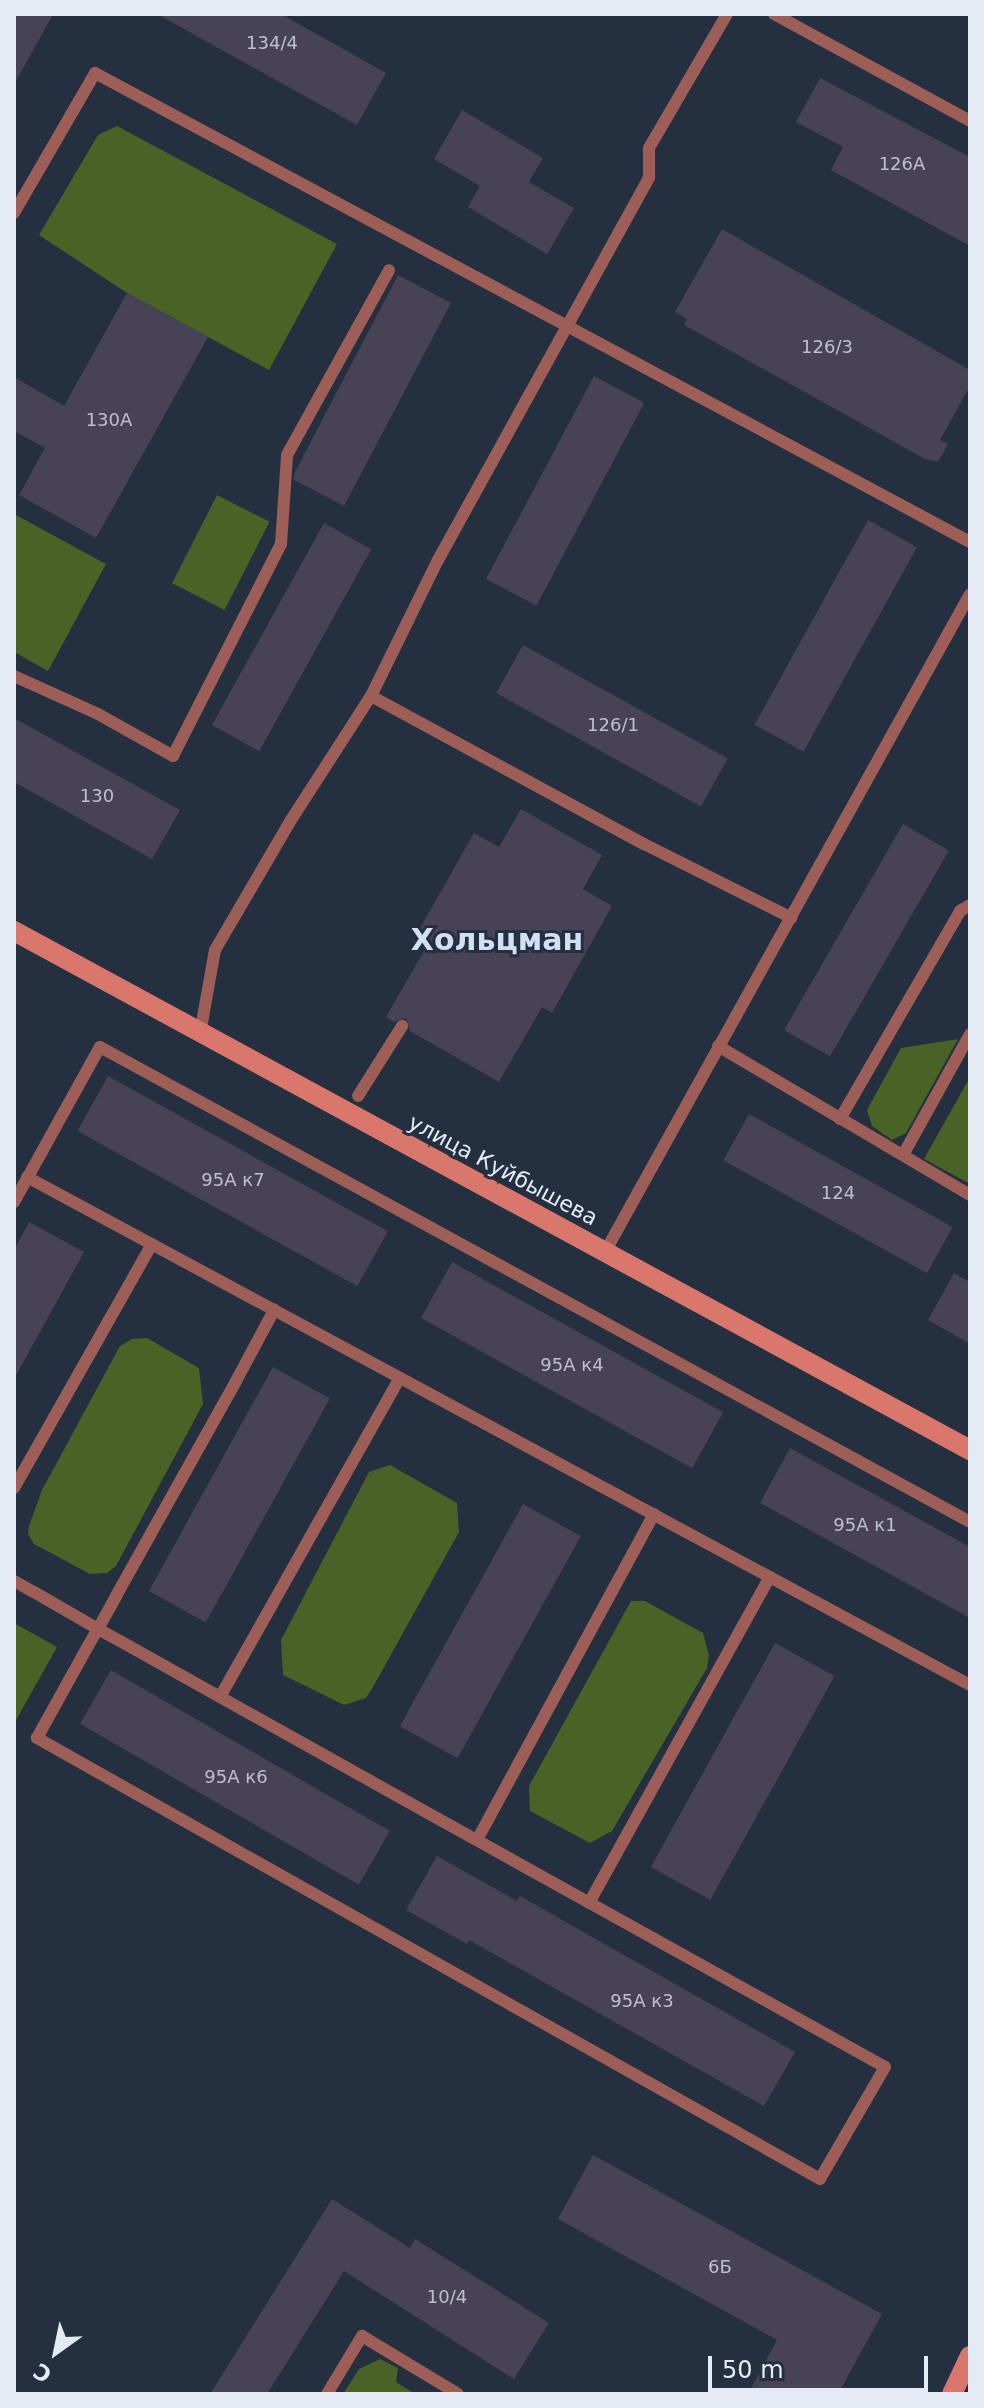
<!DOCTYPE html>
<html>
<head>
<meta charset="utf-8">
<style>
	body { margin:0 }
	#map { position:relative; width:984px; height:2408px; overflow:hidden; background:#242f3f; font-family:"DejaVu Sans",sans-serif }
	div>[style] { position:absolute }
	.green>* { inset:0; background:#496225; transform-origin:0 0 }
	.building>* { inset:0; background:#474255; transform-origin:0 0 }
	.lane>* { height:12px; margin:-6px; padding:0 6px; transform-origin:6px; border-radius:6px; background:#9d5e57 }
	.secondary>* { height:20px; margin:-10px; padding:0 10px; transform-origin:10px; border-radius:10px; background:#da776d }
	span { translate:-50% -50%; white-space:nowrap; text-align:center; line-height:1.15; -webkit-text-stroke:6px #242f3f; paint-order:stroke }
	.number-label { font-size:18px; color:#bdc1cd }
	.number-label span { -webkit-text-stroke-width:0 }
	.street-label { font-size:22px; color:#e4ebf5 }
	.district-label { font-size:30px; color:#d2e0f5; font-weight:700 }
	.frame { position:absolute; inset:0; border:16px solid #e4ebf5; pointer-events:none }
	.north { position:absolute; left:16px; top:2312px; width:80px; height:80px; -webkit-text-stroke:6px #242f3f; paint-order:stroke; rotate:213deg; font-size:22px; font-weight:700; line-height:32px; text-align:center; color:#e4ebf5 }
	.north::after { content:''; display:block; margin:auto; width:28px; height:36px; background:#e4ebf5; clip-path:polygon(50% 0,100% 100%,50% 72%,0 100%) }
	.scale { position:absolute; left:708px; top:2356px; width:220px; height:36px; box-sizing:border-box; border:4px solid #e4ebf5; border-top:0; padding-left:10px; font-size:24px; line-height:28px; white-space:nowrap; color:#e4ebf5; -webkit-text-stroke:6px #242f3f; paint-order:stroke }
</style>
</head>
<body>
<div id="map">
	<div class="green">
		<div style="clip-path:polygon(117px 126px,337px 244px,269px 370px,127px 293px,39px 235px,98px 135px)"></div>
		<div style="left:217px;top:495px;width:59px;height:99px;rotate:27deg"></div>
		<div style="clip-path:polygon(14px 514px,106px 564px,48px 671px,14px 652px)"></div>
		<div style="clip-path:polygon(958px 1039px,906px 1133px,892px 1140px,872px 1126px,867px 1110px,901px 1048px)"></div>
		<div style="clip-path:polygon(970px 1077px,970px 1184px,924px 1159px)"></div>
		<div style="clip-path:polygon(147px 1338px,199px 1368px,203px 1404px,116px 1566px,107px 1573px,90px 1574px,34px 1544px,28px 1534px,29px 1526px,42px 1490px,120px 1346px,132px 1339px)"></div>
		<div style="clip-path:polygon(390px 1465px,457px 1503px,459px 1532px,373px 1687px,366px 1698px,344px 1705px,283px 1675px,281px 1640px,369px 1472px)"></div>
		<div style="clip-path:polygon(631px 1601px,645px 1601px,703px 1633px,709px 1655px,707px 1668px,612px 1831px,590px 1843px,530px 1811px,529px 1786px)"></div>
		<div style="clip-path:polygon(14px 1623px,57px 1647px,15px 1722px,14px 1722px)"></div>
		<div style="clip-path:polygon(380px 2359px,398px 2368px,396px 2382px,415px 2394px,343px 2394px,359px 2369px)"></div>
	</div>
	<div class="building">
		<div style="clip-path:polygon(14px 14px,53px 14px,14px 85px)"></div>
		<div style="clip-path:polygon(157px 14px,281px 14px,386px 73px,357px 125px)"></div>
		<div style="clip-path:polygon(820px 78px,970px 157px,970px 246px,831px 170px,843px 147px,796px 122px)"></div>
		<div style="clip-path:polygon(462px 110px,543px 158px,529px 182px,574px 208px,547px 254px,468px 207px,480px 186px,434px 159px)"></div>
		<div style="clip-path:polygon(722px 229px,970px 370px,970px 386px,940px 440px,948px 444px,938px 462px,925px 459px,684px 325px,687px 319px,675px 312px)"></div>
		<div style="clip-path:polygon(398px 275px,451px 303px,344px 506px,294px 480px,295px 472px)"></div>
		<div style="clip-path:polygon(127px 293px,208px 337px,96px 538px,19px 495px,45px 448px,14px 431px,14px 377px,64px 406px)"></div>
		<div style="left:594px;top:376px;width:57px;height:230px;rotate:28deg"></div>
		<div style="left:868px;top:520px;width:56px;height:234px;rotate:29deg"></div>
		<div style="left:324px;top:523px;width:54px;height:231px;rotate:29deg"></div>
		<div style="left:523px;top:645px;width:234px;height:55px;rotate:29deg"></div>
		<div style="clip-path:polygon(14px 718px,180px 810px,152px 859px,14px 782px)"></div>
		<div style="clip-path:polygon(521px 809px,602px 855px,583px 889px,612px 906px,552px 1013px,542px 1007px,499px 1082px,410px 1031px,406px 1018px,394px 1022px,386px 1017px,428px 944px,415px 937px,474px 833px,499px 847px)"></div>
		<div style="left:903px;top:824px;width:53px;height:238px;rotate:30deg"></div>
		<div style="left:108px;top:1076px;width:320px;height:63px;rotate:29deg"></div>
		<div style="left:749px;top:1114px;width:233px;height:53px;rotate:29deg"></div>
		<div style="clip-path:polygon(29px 1222px,84px 1252px,14px 1379px,14px 1250px)"></div>
		<div style="left:452px;top:1262px;width:310px;height:64px;rotate:29deg"></div>
		<div style="clip-path:polygon(954px 1273px,970px 1282px,970px 1344px,928px 1320px)"></div>
		<div style="left:273px;top:1367px;width:65px;height:256px;rotate:29deg"></div>
		<div style="clip-path:polygon(790px 1448px,970px 1547px,970px 1618px,760px 1503px)"></div>
		<div style="left:523px;top:1504px;width:66px;height:254px;rotate:29deg"></div>
		<div style="left:775px;top:1643px;width:68px;height:256px;rotate:29deg"></div>
		<div style="left:111px;top:1670px;width:322px;height:62px;rotate:30deg"></div>
		<div style="clip-path:polygon(437px 1856px,517px 1901px,520px 1896px,795px 2052px,764px 2106px,469px 1940px,467px 1944px,406px 1910px)"></div>
		<div style="clip-path:polygon(593px 2155px,882px 2314px,838px 2394px,748px 2394px,777px 2340px,558px 2219px)"></div>
		<div style="clip-path:polygon(332px 2199px,410px 2248px,415px 2239px,549px 2323px,514px 2379px,344px 2271px,267px 2394px,210px 2394px)"></div>
	</div>
	<div class="lane">
		<div style="left:774px;top:14px;width:223px;rotate:28.6deg"></div>
		<div style="left:14px;top:213px;width:162px;rotate:-59.9deg"></div>
		<div style="left:95px;top:73px;width:993px;rotate:28.19deg"></div>
		<div style="left:14px;top:676px;width:92px;rotate:24.3deg"></div>
		<div style="left:98px;top:714px;width:86px;rotate:29.2deg"></div>
		<div style="left:173px;top:756px;width:238px;rotate:-63deg"></div>
		<div style="left:281px;top:544px;width:89px;rotate:-86.1deg"></div>
		<div style="left:287px;top:455px;width:211px;rotate:-61.1deg"></div>
		<div style="left:371px;top:696px;width:311px;rotate:28.5deg"></div>
		<div style="left:644px;top:844px;width:165px;rotate:26.6deg"></div>
		<div style="left:200px;top:1034px;width:85px;rotate:-79.9deg"></div>
		<div style="left:215px;top:950px;width:151px;rotate:-59.7deg"></div>
		<div style="left:291px;top:820px;width:148px;rotate:-57.2deg"></div>
		<div style="left:371px;top:696px;width:152px;rotate:-63.8deg"></div>
		<div style="left:438px;top:560px;width:437px;rotate:-61.1deg"></div>
		<div style="left:649px;top:177px;width:29px;rotate:-90deg"></div>
		<div style="left:649px;top:148px;width:155px;rotate:-59.8deg"></div>
		<div style="left:718px;top:1046px;width:293px;rotate:30.6deg"></div>
		<div style="left:358px;top:1096px;width:83px;rotate:-57.8deg"></div>
		<div style="left:840px;top:1119px;width:240px;rotate:-60deg"></div>
		<div style="left:960px;top:911px;width:12px;rotate:-31deg"></div>
		<div style="left:903px;top:1155px;width:138px;rotate:-61deg"></div>
		<div style="left:27px;top:1177px;width:1071px;rotate:28.31deg"></div>
		<div style="left:14px;top:1202px;width:177px;rotate:-61deg"></div>
		<div style="left:100px;top:1047px;width:991px;rotate:28.63deg"></div>
		<div style="left:605px;top:1252px;width:752px;rotate:-60.98deg"></div>
		<div style="left:14px;top:1488px;width:280px;rotate:-60.5deg"></div>
		<div style="left:14px;top:1581px;width:23px;rotate:29deg"></div>
		<div style="left:34px;top:1592px;width:74px;rotate:30deg"></div>
		<div style="left:98px;top:1629px;width:25px;rotate:29deg"></div>
		<div style="left:120px;top:1641px;width:371px;rotate:29.2deg"></div>
		<div style="left:444px;top:1822px;width:504px;rotate:29.05deg"></div>
		<div style="left:885px;top:2067px;width:129px;rotate:120.1deg"></div>
		<div style="left:820px;top:2179px;width:899px;rotate:-150.61deg"></div>
		<div style="left:37px;top:1738px;width:105px;rotate:-61deg"></div>
		<div style="left:88px;top:1646px;width:20px;rotate:-60deg"></div>
		<div style="left:98px;top:1629px;width:38px;rotate:-61deg"></div>
		<div style="left:116px;top:1596px;width:246px;rotate:-60.8deg"></div>
		<div style="left:236px;top:1381px;width:81px;rotate:-61.8deg"></div>
		<div style="left:220px;top:1697px;width:366px;rotate:-60.6deg"></div>
		<div style="left:477px;top:1840px;width:371px;rotate:-61.5deg"></div>
		<div style="left:589px;top:1903px;width:373px;rotate:-61deg"></div>
		<div style="left:327px;top:2394px;width:68px;rotate:-58.9deg"></div>
		<div style="left:362px;top:2336px;width:112px;rotate:31.1deg"></div>
	</div>
	<div class="secondary">
		<div style="left:14px;top:931px;width:1088px;rotate:28.5deg"></div>
		<div style="left:952px;top:2394px;width:42px;rotate:-64.7deg"></div>
	</div>
	<div class="number-label">
		<span style="left:272px;top:43px">134/4</span>
		<span style="left:902px;top:164px">126А</span>
		<span style="left:827px;top:347px">126/3</span>
		<span style="left:109px;top:420px">130А</span>
		<span style="left:613px;top:725px">126/1</span>
		<span style="left:97px;top:796px">130</span>
		<span style="left:233px;top:1180px">95А к7</span>
		<span style="left:838px;top:1193px">124</span>
		<span style="left:572px;top:1365px">95А к4</span>
		<span style="left:865px;top:1525px">95А к1</span>
		<span style="left:236px;top:1777px">95А к6</span>
		<span style="left:642px;top:2001px">95А к3</span>
		<span style="left:720px;top:2267px">6Б</span>
		<span style="left:447px;top:2297px">10/4</span>
	</div>
	<div class="street-label">
		<span style="left:503px;top:1170px;rotate:28deg">улица Куйбышева</span>
	</div>
	<div class="district-label">
		<span style="left:497px;top:940px">Хольцман</span>
	</div>
	<div class="frame"></div>
	<div class="north">С</div>
	<div class="scale">50 m</div>
</div>
</body>
</html>
